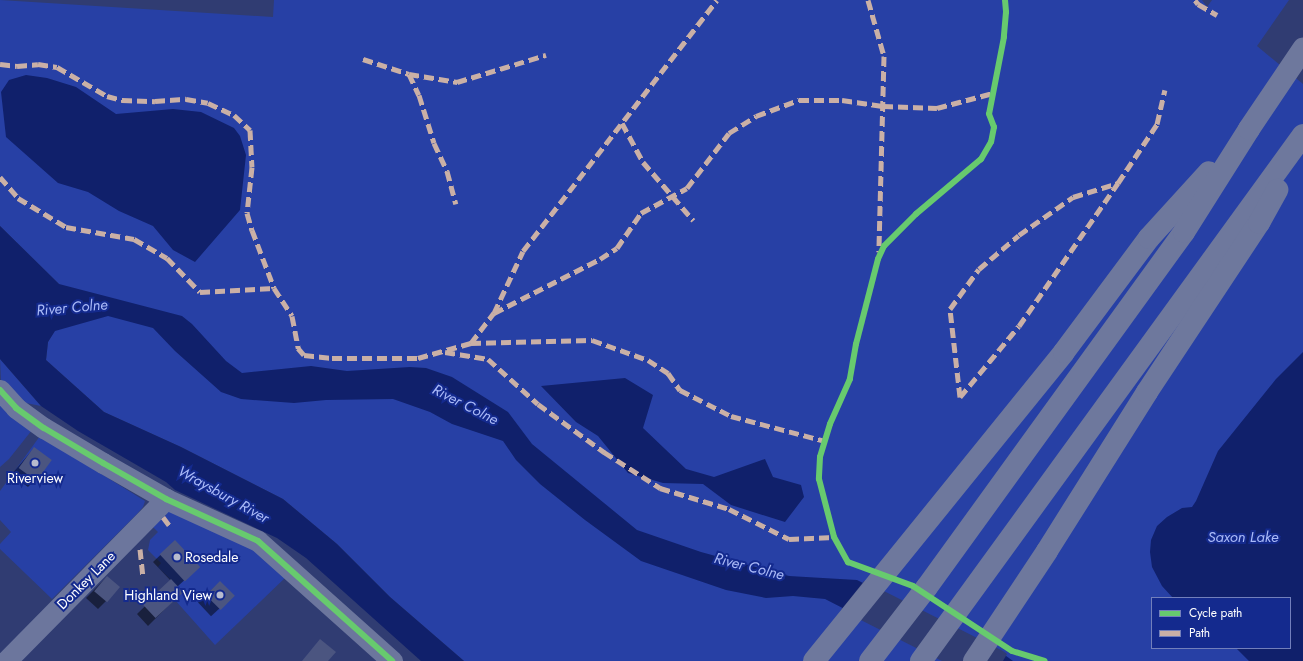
<!DOCTYPE html>
<html>
<head>
<meta charset="utf-8">
<style>
	body { margin:0 }
	#map { position:relative; width:1303px; height:661px; overflow:hidden; background:#303c72; font-family:Jost,sans-serif }
	div>[style] { position:absolute }
	.green>* { inset:0; background:#2740a5 }
	.water>* { inset:0; background:#10206b }
	.pier>* { inset:0; background:#303c72 }
	.shadow>* { inset:0; background:#0007; transform-origin:0 0 }
	.building>* { inset:0; background:#4b5580; transform-origin:0 0 }
	.minor>* { height:21px; margin:-10.5px; padding:0 10.5px; transform-origin:10.5px; border-radius:10.5px; background:#6c769d }
	.highway>* { height:22px; margin:-11px; padding:0 11px; transform-origin:11px; border-radius:11px; background:#6e789d }
	.quiet>* { height:5px; margin-top:-2.5px; transform-origin:0; background:repeating-linear-gradient(90deg,#cab0a6 0 10px,transparent 0 15px) }
	.cycleway>* { height:6px; margin:-3px; padding:0 3px; transform-origin:3px; border-radius:3px; background:#67ca6e }
	.dots>* { width:11px; height:11px; translate:-50% -50%; box-sizing:border-box; border:2px solid #142a8e; border-radius:50% }
	span { translate:-50% -50%; white-space:nowrap; text-align:center; line-height:1.15; -webkit-text-stroke:4px #142a8e; paint-order:stroke }
	.poi-label { font-size:14px; color:#fff }
	.left { translate:0 -50%; text-align:left }
	.right { translate:-100% -50%; text-align:right }
	.street-label { font-size:14px; color:#fff }
	.water-label { font-size:15px; color:#aabaf8; font-style:italic }
	.legend { position:absolute; left:1151px; top:597px; width:140px; height:52px; box-sizing:border-box; background:#142a8e; border:1px solid #727fbb; margin:0; padding:5px 7px; list-style:none; font-size:12px; color:#fff }
	.legend li { display:flex; align-items:center; gap:8px; height:20px }
	.legend b { width:20px; border:1px solid #727fbb }
</style>
</head>
<body>
<div id="map">
	<div class="green">
		<div style="clip-path:polygon(evenodd,0 0,273px 17px,274px 0,1202px 0,1207px 7px,1212px 0,1289px 0,1257px 46px,1303px 84px,1303px 661px,464px 661px,390px 597px,337px 544px,283px 499px,181px 447px,104px 412px,46px 360px,48px 342px,55px 330px,59px 284px,0 226px,0 0,1152px 598px,1290px 598px,1290px 648px,1152px 648px,1152px 598px)"></div>
		<div style="clip-path:polygon(0 359px,41px 406px,26px 403px,1px 380px)"></div>
		<div style="clip-path:polygon(0 402px,32px 430px,9px 459px,0 467px)"></div>
		<div style="clip-path:polygon(40px 436px,145px 501px,143px 507px,137px 514px,52px 599px,0 549px,0 544px,11px 532px,0 520px,0 491px)"></div>
		<div style="clip-path:polygon(168px 509px,253px 547px,287px 576px,215px 645px,175px 600px,183px 592px,158px 567px,161px 563px,148px 550px,150px 540px,158px 532px,152px 526px,166px 515px)"></div>
	</div>
	<div class="water">
		<div style="clip-path:polygon(26px 75px,47px 78px,76px 87px,116px 114px,173px 109px,201px 112px,234px 128px,240px 136px,246px 155px,240px 210px,195px 262px,173px 250px,153px 226px,119px 211px,88px 192px,58px 183px,6px 137px,1px 92px,9px 80px)"></div>
		<div style="clip-path:polygon(0 226px,59px 284px,182px 316px,192px 324px,226px 361px,242px 373px,311px 366px,347px 371px,410px 367px,426px 368px,452px 377px,508px 412px,532px 444px,637px 530px,701px 552px,789px 576px,857px 580px,1002px 653px,1013px 661px,946px 661px,825px 599px,793px 596px,766px 598px,726px 590px,641px 561px,585px 520px,540px 484px,516px 460px,503px 441px,452px 424px,430px 412px,393px 399px,326px 400px,294px 403px,241px 399px,221px 392px,175px 351px,153px 328px,108px 316px,55px 331px,48px 342px,46px 360px,104px 412px,181px 447px,283px 499px,337px 544px,390px 597px,464px 661px,421px 661px,306px 558px,277px 538px,175px 490px,166px 482px,78px 431px,41px 406px,0 359px)"></div>
		<div style="clip-path:polygon(1303px 352px,1303px 661px,1249px 661px,1236px 648px,1290px 648px,1290px 598px,1173px 598px,1162px 586px,1152px 567px,1150px 552px,1151px 540px,1157px 526px,1167px 517px,1182px 508px,1192px 507px,1196px 501px,1218px 451px,1276px 379px)"></div>
		<div style="clip-path:polygon(625px 378px,653px 395px,643px 428px,686px 469px,714px 477px,765px 459px,773px 477px,801px 485px,804px 497px,785px 522px,731px 505px,703px 484px,663px 483px,628px 473px,598px 436px,576px 422px,541px 386px)"></div>
	</div>
	<div class="pier">
		<div style="clip-path:polygon(864px 581px,1003px 651px,1007px 654px,1003px 661px,942px 661px,841px 610px)"></div>
	</div>
	<div class="shadow">
		<div style="clip-path:polygon(34px 448px,35px 480px,28px 487px,11px 475px)"></div>
		<div style="clip-path:polygon(175px 541px,191px 574px,177px 587px,182px 592px,148px 626px,137px 614px,171px 581px,153px 562px)"></div>
		<div style="clip-path:polygon(107px 577px,106px 601px,98px 609px,86px 598px)"></div>
		<div style="left:220px;top:582px;width:19px;height:30px;rotate:47deg"></div>
	</div>
	<div class="building">
		<div style="left:34px;top:447px;width:22px;height:26px;rotate:36deg"></div>
		<div style="left:175px;top:540px;width:37px;height:21px;rotate:47deg"></div>
		<div style="left:107px;top:576px;width:17px;height:20px;rotate:40deg"></div>
		<div style="left:171px;top:579px;width:18px;height:38px;rotate:47deg"></div>
		<div style="left:220px;top:581px;width:21px;height:20px;rotate:45deg"></div>
		<div style="clip-path:polygon(320px 639px,336px 652px,328px 661px,302px 661px)"></div>
	</div>
	<div class="minor">
		<div style="left:0;top:390px;width:24px;rotate:48deg"></div>
		<div style="left:16px;top:408px;width:34px;rotate:36deg"></div>
		<div style="left:44px;top:428px;width:69px;rotate:30.7deg"></div>
		<div style="left:103px;top:463px;width:73px;rotate:29.7deg"></div>
		<div style="left:166px;top:499px;width:101px;rotate:24.5deg"></div>
		<div style="left:258px;top:541px;width:180px;rotate:41.8deg"></div>
		<div style="left:6px;top:661px;width:228px;rotate:-45.4deg"></div>
	</div>
	<div class="highway">
		<div style="left:814px;top:661px;width:397px;rotate:-51deg"></div>
		<div style="left:1064px;top:352px;width:142px;rotate:-53.3deg"></div>
		<div style="left:1149px;top:238px;width:89px;rotate:-47.7deg"></div>
		<div style="left:870px;top:661px;width:93px;rotate:-52.4deg"></div>
		<div style="left:927px;top:587px;width:438px;rotate:-54.1deg"></div>
		<div style="left:1184px;top:232px;width:122px;rotate:-57.7deg"></div>
		<div style="left:1249px;top:129px;width:97px;rotate:-56deg"></div>
		<div style="left:921px;top:661px;width:650px;rotate:-54.01deg"></div>
		<div style="left:974px;top:661px;width:132px;rotate:-56.4deg"></div>
		<div style="left:1047px;top:551px;width:188px;rotate:-57.8deg"></div>
		<div style="left:1147px;top:392px;width:203px;rotate:-56.5deg"></div>
		<div style="left:1259px;top:223px;width:38px;rotate:-61deg"></div>
	</div>
	<div class="quiet">
		<div style="left:868px;top:0;width:58px;rotate:74.1deg"></div>
		<div style="left:884px;top:56px;width:196px;rotate:91.5deg"></div>
		<div style="left:1195px;top:0;width:5px;rotate:53deg"></div>
		<div style="left:1198px;top:4px;width:22px;rotate:30deg"></div>
		<div style="left:363px;top:59px;width:48px;rotate:18.1deg"></div>
		<div style="left:409px;top:74px;width:23px;rotate:65deg"></div>
		<div style="left:419px;top:95px;width:50px;rotate:72.6deg"></div>
		<div style="left:434px;top:143px;width:31px;rotate:65deg"></div>
		<div style="left:447px;top:171px;width:34px;rotate:75deg"></div>
		<div style="left:0;top:64px;width:17px;rotate:7deg"></div>
		<div style="left:17px;top:66px;width:21px;rotate:-5deg"></div>
		<div style="left:38px;top:64px;width:19px;rotate:9deg"></div>
		<div style="left:57px;top:67px;width:58px;rotate:30.1deg"></div>
		<div style="left:107px;top:96px;width:16px;rotate:15deg"></div>
		<div style="left:122px;top:100px;width:33px;rotate:2deg"></div>
		<div style="left:155px;top:101px;width:31px;rotate:-4deg"></div>
		<div style="left:186px;top:99px;width:22px;rotate:10deg"></div>
		<div style="left:208px;top:103px;width:29px;rotate:25deg"></div>
		<div style="left:234px;top:115px;width:22px;rotate:43deg"></div>
		<div style="left:250px;top:130px;width:37px;rotate:87deg"></div>
		<div style="left:252px;top:167px;width:46px;rotate:96.2deg"></div>
		<div style="left:247px;top:213px;width:18px;rotate:74deg"></div>
		<div style="left:252px;top:230px;width:62px;rotate:69.2deg"></div>
		<div style="left:274px;top:288px;width:33px;rotate:57deg"></div>
		<div style="left:292px;top:316px;width:33px;rotate:79deg"></div>
		<div style="left:298px;top:348px;width:9px;rotate:49deg"></div>
		<div style="left:304px;top:355px;width:28px;rotate:6deg"></div>
		<div style="left:332px;top:358px;width:86px"></div>
		<div style="left:418px;top:358px;width:55px;rotate:-15.8deg"></div>
		<div style="left:471px;top:343px;width:38px;rotate:-53deg"></div>
		<div style="left:494px;top:313px;width:68px;rotate:-64.9deg"></div>
		<div style="left:523px;top:251px;width:317px;rotate:-52.3deg"></div>
		<div style="left:409px;top:74px;width:49px;rotate:9.5deg"></div>
		<div style="left:457px;top:82px;width:93px;rotate:-16.9deg"></div>
		<div style="left:622px;top:123px;width:44px;rotate:61.7deg"></div>
		<div style="left:643px;top:162px;width:77px;rotate:49.2deg"></div>
		<div style="left:0;top:177px;width:28px;rotate:49deg"></div>
		<div style="left:18px;top:198px;width:56px;rotate:31.1deg"></div>
		<div style="left:66px;top:227px;width:69px;rotate:10deg"></div>
		<div style="left:134px;top:239px;width:38px;rotate:30deg"></div>
		<div style="left:167px;top:258px;width:47px;rotate:45.9deg"></div>
		<div style="left:200px;top:292px;width:74px;rotate:-3.1deg"></div>
		<div style="left:494px;top:313px;width:119px;rotate:-27deg"></div>
		<div style="left:600px;top:259px;width:20px;rotate:-33deg"></div>
		<div style="left:617px;top:248px;width:42px;rotate:-55.6deg"></div>
		<div style="left:641px;top:213px;width:52px;rotate:-28.5deg"></div>
		<div style="left:687px;top:188px;width:69px;rotate:-52.6deg"></div>
		<div style="left:729px;top:133px;width:32px;rotate:-32deg"></div>
		<div style="left:756px;top:116px;width:46px;rotate:-20.4deg"></div>
		<div style="left:799px;top:100px;width:43px"></div>
		<div style="left:842px;top:100px;width:41px;rotate:8.3deg"></div>
		<div style="left:883px;top:106px;width:54px;rotate:2.1deg"></div>
		<div style="left:937px;top:108px;width:58px;rotate:-15deg"></div>
		<div style="left:471px;top:343px;width:121px;rotate:-1.4deg"></div>
		<div style="left:592px;top:340px;width:59px;rotate:19.7deg"></div>
		<div style="left:648px;top:360px;width:24px;rotate:33deg"></div>
		<div style="left:668px;top:373px;width:21px;rotate:55deg"></div>
		<div style="left:680px;top:390px;width:57px;rotate:27deg"></div>
		<div style="left:731px;top:416px;width:97px;rotate:14.9deg"></div>
		<div style="left:445px;top:352px;width:44px;rotate:9.2deg"></div>
		<div style="left:488px;top:359px;width:67px;rotate:42deg"></div>
		<div style="left:538px;top:404px;width:82px;rotate:36deg"></div>
		<div style="left:604px;top:452px;width:67px;rotate:32.7deg"></div>
		<div style="left:660px;top:488px;width:72px;rotate:16.9deg"></div>
		<div style="left:729px;top:509px;width:67px;rotate:26.6deg"></div>
		<div style="left:789px;top:539px;width:45px;rotate:-2.5deg"></div>
		<div style="left:960px;top:397px;width:89px;rotate:-96.5deg"></div>
		<div style="left:950px;top:309px;width:49px;rotate:-54.1deg"></div>
		<div style="left:979px;top:269px;width:52px;rotate:-40.4deg"></div>
		<div style="left:1019px;top:235px;width:66px;rotate:-35.1deg"></div>
		<div style="left:1073px;top:197px;width:47px;rotate:-17.3deg"></div>
		<div style="left:1118px;top:183px;width:71px;rotate:-56.5deg"></div>
		<div style="left:1157px;top:124px;width:35px;rotate:-77deg"></div>
		<div style="left:960px;top:397px;width:92px;rotate:-50.3deg"></div>
		<div style="left:1019px;top:326px;width:174px;rotate:-55.3deg"></div>
		<div style="left:163px;top:517px;width:10px;rotate:53deg"></div>
		<div style="left:140px;top:549px;width:28px;rotate:84deg"></div>
	</div>
	<div class="cycleway">
		<div style="left:1005px;top:0;width:12px;rotate:85deg"></div>
		<div style="left:1006px;top:12px;width:25px;rotate:95deg"></div>
		<div style="left:1004px;top:37px;width:78px;rotate:101deg"></div>
		<div style="left:989px;top:114px;width:14px;rotate:69deg"></div>
		<div style="left:994px;top:127px;width:15px;rotate:101deg"></div>
		<div style="left:991px;top:142px;width:20px;rotate:120deg"></div>
		<div style="left:981px;top:159px;width:85px;rotate:139.8deg"></div>
		<div style="left:916px;top:214px;width:45px;rotate:135deg"></div>
		<div style="left:884px;top:246px;width:14px;rotate:115deg"></div>
		<div style="left:878px;top:259px;width:88px;rotate:104.5deg"></div>
		<div style="left:856px;top:344px;width:36px;rotate:100deg"></div>
		<div style="left:850px;top:379px;width:49px;rotate:114deg"></div>
		<div style="left:830px;top:424px;width:34px;rotate:107deg"></div>
		<div style="left:820px;top:457px;width:22px;rotate:93deg"></div>
		<div style="left:819px;top:479px;width:60px;rotate:75.5deg"></div>
		<div style="left:834px;top:537px;width:29px;rotate:61deg"></div>
		<div style="left:848px;top:562px;width:69px;rotate:20.3deg"></div>
		<div style="left:913px;top:586px;width:118px;rotate:33.3deg"></div>
		<div style="left:1012px;top:651px;width:34px;rotate:17deg"></div>
		<div style="left:0;top:390px;width:24px;rotate:48deg"></div>
		<div style="left:16px;top:408px;width:34px;rotate:36deg"></div>
		<div style="left:44px;top:428px;width:69px;rotate:30.7deg"></div>
		<div style="left:103px;top:463px;width:73px;rotate:29.7deg"></div>
		<div style="left:166px;top:499px;width:101px;rotate:24.5deg"></div>
		<div style="left:258px;top:541px;width:180px;rotate:41.8deg"></div>
	</div>
	<div class="dots">
		<div style="left:35px;top:463px;background:#b7bbce"></div>
		<div style="left:177px;top:557px;background:#b7bbce"></div>
		<div style="left:220px;top:595px;background:#b7bbce"></div>
	</div>
	<div class="poi-label">
		<span style="left:35px;top:478px">Riverview</span>
		<span class="left" style="left:185px;top:557px">Rosedale</span>
		<span class="right" style="left:212px;top:595px">Highland View</span>
	</div>
	<div class="street-label">
		<span style="left:86px;top:580px;rotate:-45deg">Donkey Lane</span>
	</div>
	<div class="water-label">
		<span style="left:72px;top:308px;rotate:-5deg">River Colne</span>
		<span style="left:465px;top:405px;rotate:27deg">River Colne</span>
		<span style="left:223px;top:495px;rotate:29deg">Wraysbury River</span>
		<span style="left:1243px;top:538px">Saxon Lake</span>
		<span style="left:749px;top:567px;rotate:14deg">River Colne</span>
	</div>
	<ul class="legend">
	<li><b style="height:5px;background:#67ca6e"></b>Cycle path</li>
	<li><b style="height:5px;background:#cab0a6"></b>Path</li>
	</ul>
</div>
</body>
</html>
